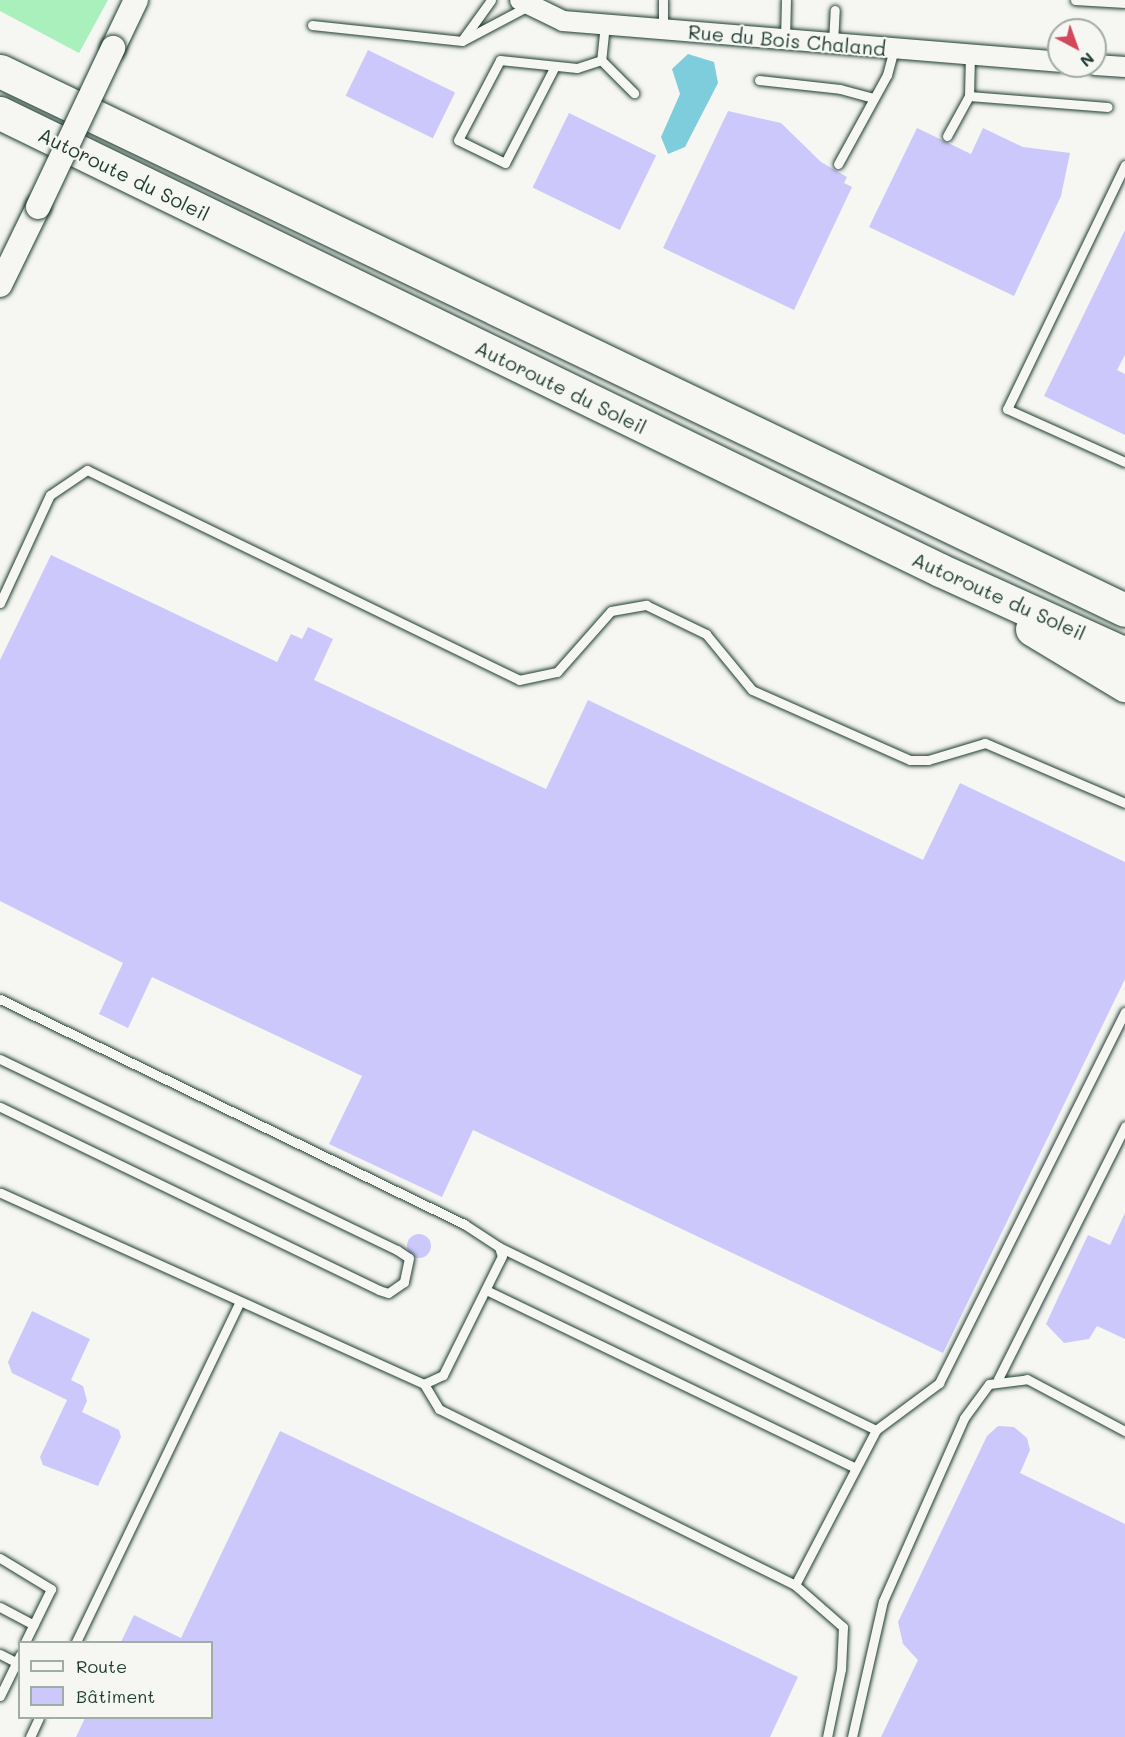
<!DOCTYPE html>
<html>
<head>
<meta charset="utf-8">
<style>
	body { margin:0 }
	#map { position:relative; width:1125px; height:1737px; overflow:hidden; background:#f6f6f2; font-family:Mali,sans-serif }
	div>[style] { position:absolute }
	.green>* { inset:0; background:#a9f0bd }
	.water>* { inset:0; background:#7ecddc }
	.building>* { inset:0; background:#ccc8fb; transform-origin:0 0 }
	.round { border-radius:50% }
	.roads { filter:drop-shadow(0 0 2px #1f3d34) drop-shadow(0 0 2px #1f3d34) }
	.service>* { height:9px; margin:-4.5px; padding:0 4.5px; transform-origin:4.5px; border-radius:4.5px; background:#f6f6f2 }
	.minor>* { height:20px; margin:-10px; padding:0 10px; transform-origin:10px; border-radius:10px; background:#f6f6f2 }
	.tertiary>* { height:24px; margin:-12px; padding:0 12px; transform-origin:12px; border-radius:12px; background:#f6f6f2 }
	.motorway>* { height:33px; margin:-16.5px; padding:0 16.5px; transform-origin:16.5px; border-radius:16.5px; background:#f6f6f2 }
	.bridges { filter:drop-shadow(0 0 2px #1f3d34) drop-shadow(0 0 2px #1f3d34) }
	.tertiary-bridge>* { height:24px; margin:-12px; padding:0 12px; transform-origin:12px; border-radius:12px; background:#f6f6f2 }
	span { translate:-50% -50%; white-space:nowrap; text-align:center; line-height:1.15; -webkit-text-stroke:4.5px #f6f6f2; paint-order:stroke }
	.street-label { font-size:20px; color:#1f3d34 }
	.legend { position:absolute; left:18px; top:1641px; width:195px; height:78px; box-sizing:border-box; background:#f6f6f2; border:2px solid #a0aca6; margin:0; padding:8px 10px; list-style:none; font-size:18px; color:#1f3d34 }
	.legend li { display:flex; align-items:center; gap:12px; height:30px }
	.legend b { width:30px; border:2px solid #a0aca6 }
	.north { position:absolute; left:1047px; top:18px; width:60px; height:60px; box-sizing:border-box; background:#f6f6f2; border:2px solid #a0aca6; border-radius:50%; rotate:139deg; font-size:16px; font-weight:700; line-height:24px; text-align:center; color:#1f3d34 }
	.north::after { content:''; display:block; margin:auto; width:21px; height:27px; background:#d1495b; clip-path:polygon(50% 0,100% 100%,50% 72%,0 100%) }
</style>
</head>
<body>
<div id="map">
	<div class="green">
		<div style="clip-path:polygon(0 0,108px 0,79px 53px,0 11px)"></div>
	</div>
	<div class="water">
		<div style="clip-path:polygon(688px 54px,714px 62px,718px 83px,685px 147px,668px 154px,661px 137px,680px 94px,672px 69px)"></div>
	</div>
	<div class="building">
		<div style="left:368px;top:50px;width:97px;height:51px;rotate:26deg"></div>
		<div style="clip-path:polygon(728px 111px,781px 123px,821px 162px,847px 177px,844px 183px,852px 187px,794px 310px,663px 248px)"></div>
		<div style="left:569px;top:113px;width:97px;height:83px;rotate:26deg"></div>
		<div style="clip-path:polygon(917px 128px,971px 154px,983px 128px,1023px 147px,1070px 153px,1061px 196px,1014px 296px,869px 227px)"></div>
		<div style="clip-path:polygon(1125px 230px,1125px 355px,1117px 370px,1125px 374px,1125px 435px,1044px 396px)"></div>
		<div style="clip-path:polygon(51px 555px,277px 662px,291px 634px,302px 639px,308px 627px,333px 639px,314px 680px,546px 789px,588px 700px,923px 860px,960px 783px,1125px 862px,1125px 979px,943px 1353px,473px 1130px,442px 1197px,329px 1144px,362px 1076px,152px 977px,128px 1028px,99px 1014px,123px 963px,0 901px,0 660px)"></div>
		<div style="clip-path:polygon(1125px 1213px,1125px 1339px,1097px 1326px,1089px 1339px,1064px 1343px,1046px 1324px,1058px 1298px,1088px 1235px,1110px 1245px)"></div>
		<div class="round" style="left:407px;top:1234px;width:24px;height:24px"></div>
		<div style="clip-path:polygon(32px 1311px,90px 1339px,71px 1380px,83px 1386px,87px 1401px,82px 1412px,119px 1430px,121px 1437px,98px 1486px,43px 1465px,40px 1457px,67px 1400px,12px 1373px,8px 1362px)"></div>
		<div style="clip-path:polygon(998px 1426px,1014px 1427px,1027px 1438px,1030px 1450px,1020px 1473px,1125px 1524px,1125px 1737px,881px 1737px,918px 1660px,903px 1644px,898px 1622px,987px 1436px)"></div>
		<div style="clip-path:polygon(280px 1431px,798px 1677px,770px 1737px,76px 1737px,85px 1718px,212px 1718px,212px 1642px,121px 1642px,134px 1615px,181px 1638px)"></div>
	</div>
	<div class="roads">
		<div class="service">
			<div style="left:1075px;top:0;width:50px;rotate:3.4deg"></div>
			<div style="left:605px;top:24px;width:36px;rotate:96deg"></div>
			<div style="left:601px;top:60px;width:47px;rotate:45deg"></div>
			<div style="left:312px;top:25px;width:151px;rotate:6.1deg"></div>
			<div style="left:462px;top:41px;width:75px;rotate:-27.9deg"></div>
			<div style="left:663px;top:29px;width:29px;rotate:-90deg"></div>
			<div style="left:463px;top:39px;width:48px;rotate:-54.3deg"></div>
			<div style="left:785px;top:40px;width:40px;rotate:-88.6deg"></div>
			<div style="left:833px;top:43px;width:33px;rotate:-87deg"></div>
			<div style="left:555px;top:66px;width:109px;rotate:117.3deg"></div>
			<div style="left:505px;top:163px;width:52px;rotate:-153.9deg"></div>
			<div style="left:458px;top:140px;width:90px;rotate:-62.3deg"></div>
			<div style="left:500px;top:60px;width:77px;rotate:5.9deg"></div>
			<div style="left:577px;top:68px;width:25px;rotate:-18deg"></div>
			<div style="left:759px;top:80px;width:81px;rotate:6.3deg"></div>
			<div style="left:840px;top:89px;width:35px;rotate:15deg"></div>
			<div style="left:969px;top:96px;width:139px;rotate:4.5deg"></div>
			<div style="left:947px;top:136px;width:46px;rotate:-61.2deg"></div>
			<div style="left:969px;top:96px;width:42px;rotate:-88.6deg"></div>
			<div style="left:838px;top:164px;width:102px;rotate:-61.2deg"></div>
			<div style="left:887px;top:75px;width:28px;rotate:-75deg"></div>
			<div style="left:1125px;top:165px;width:271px;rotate:115.8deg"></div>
			<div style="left:1007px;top:409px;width:129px;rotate:24.2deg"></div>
			<div style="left:0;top:603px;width:119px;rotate:-65.2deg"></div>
			<div style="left:50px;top:495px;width:45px;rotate:-34deg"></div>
			<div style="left:87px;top:470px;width:480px;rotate:25.9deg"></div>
			<div style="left:519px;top:680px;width:39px;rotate:-12deg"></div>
			<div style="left:557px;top:672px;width:81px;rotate:-48.5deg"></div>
			<div style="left:611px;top:611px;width:36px;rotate:-10deg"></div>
			<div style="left:646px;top:605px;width:67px;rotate:25.8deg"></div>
			<div style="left:706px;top:634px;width:72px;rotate:50.6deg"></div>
			<div style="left:752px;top:690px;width:173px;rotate:23.9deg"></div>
			<div style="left:910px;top:760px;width:18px"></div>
			<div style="left:928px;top:760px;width:59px;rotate:-16.6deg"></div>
			<div style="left:985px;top:743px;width:152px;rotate:23.2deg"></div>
			<div style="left:0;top:999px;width:516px;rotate:25.87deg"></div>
			<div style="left:464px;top:1224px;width:42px;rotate:33.3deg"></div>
			<div style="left:499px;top:1247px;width:9px;rotate:72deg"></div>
			<div style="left:502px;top:1256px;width:133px;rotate:116.4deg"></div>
			<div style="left:443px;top:1375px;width:21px;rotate:155deg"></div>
			<div style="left:424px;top:1384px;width:465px;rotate:-155.7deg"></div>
			<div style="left:0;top:1059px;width:441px;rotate:25.7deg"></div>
			<div style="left:397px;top:1250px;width:14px;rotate:34deg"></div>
			<div style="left:409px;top:1258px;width:25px;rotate:102deg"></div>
			<div style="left:404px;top:1282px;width:19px;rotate:145deg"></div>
			<div style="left:388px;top:1293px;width:9px;rotate:-162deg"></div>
			<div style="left:379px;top:1290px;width:421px;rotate:-154.2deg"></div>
			<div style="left:488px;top:1291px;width:408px;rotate:25.7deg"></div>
			<div style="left:998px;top:1379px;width:283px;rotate:-63.3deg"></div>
			<div style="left:424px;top:1384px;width:29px;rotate:59deg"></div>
			<div style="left:439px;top:1409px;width:397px;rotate:26.3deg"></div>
			<div style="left:795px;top:1585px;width:175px;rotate:-62.4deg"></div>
			<div style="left:876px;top:1430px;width:419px;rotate:-154.1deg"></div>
			<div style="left:876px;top:1430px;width:79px;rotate:-36.7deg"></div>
			<div style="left:939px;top:1383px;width:415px;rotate:-63.4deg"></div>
			<div style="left:0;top:1558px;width:60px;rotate:31.3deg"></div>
			<div style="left:51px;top:1589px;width:59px;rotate:116.1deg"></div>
			<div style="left:795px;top:1585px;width:64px;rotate:41.2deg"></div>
			<div style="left:843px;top:1627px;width:42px;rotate:92.7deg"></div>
			<div style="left:841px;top:1669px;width:69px;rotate:101.6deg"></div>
			<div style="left:0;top:1607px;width:38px;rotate:28deg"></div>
			<div style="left:76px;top:1642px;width:376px;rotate:-64.3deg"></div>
			<div style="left:0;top:1654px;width:18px;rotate:27deg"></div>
			<div style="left:0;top:1696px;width:46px;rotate:-64deg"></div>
			<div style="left:30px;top:1737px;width:21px;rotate:-65deg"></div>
			<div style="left:852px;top:1737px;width:139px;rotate:-77.2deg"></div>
			<div style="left:883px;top:1601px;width:200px;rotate:-66.1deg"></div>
			<div style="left:964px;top:1418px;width:42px;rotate:-53.7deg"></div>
			<div style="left:989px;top:1384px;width:38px;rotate:-7deg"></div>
			<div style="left:1027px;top:1379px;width:111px;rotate:28deg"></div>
		</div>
		<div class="minor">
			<div style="left:520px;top:0;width:48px;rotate:26deg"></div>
			<div style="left:563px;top:21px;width:498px;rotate:4.7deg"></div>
			<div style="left:1095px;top:65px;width:30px;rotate:4deg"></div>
		</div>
		<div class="tertiary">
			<div style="left:113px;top:48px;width:53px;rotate:-64.4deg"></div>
			<div style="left:0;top:285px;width:87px;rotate:-64deg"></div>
		</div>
		<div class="motorway">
			<div style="left:0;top:71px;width:1247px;rotate:25.6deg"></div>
			<div style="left:0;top:113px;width:1045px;rotate:25.93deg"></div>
			<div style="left:940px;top:570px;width:203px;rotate:24.4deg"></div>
			<div style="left:1032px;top:629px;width:109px;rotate:31.1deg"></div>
		</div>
	</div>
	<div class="bridges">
		<div class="tertiary-bridge">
			<div style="left:38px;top:207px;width:176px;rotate:-64.7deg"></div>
		</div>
	</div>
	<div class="street-label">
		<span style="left:787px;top:40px;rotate:5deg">Rue du Bois Chaland</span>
		<span style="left:124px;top:174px;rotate:26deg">Autoroute du Soleil</span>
		<span style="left:561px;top:387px;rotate:26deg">Autoroute du Soleil</span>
		<span style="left:999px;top:596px;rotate:24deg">Autoroute du Soleil</span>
	</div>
	<ul class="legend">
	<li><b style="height:8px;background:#f6f6f2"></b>Route</li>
	<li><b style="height:16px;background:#ccc8fb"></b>Bâtiment</li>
	</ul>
	<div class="north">N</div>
</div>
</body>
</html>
